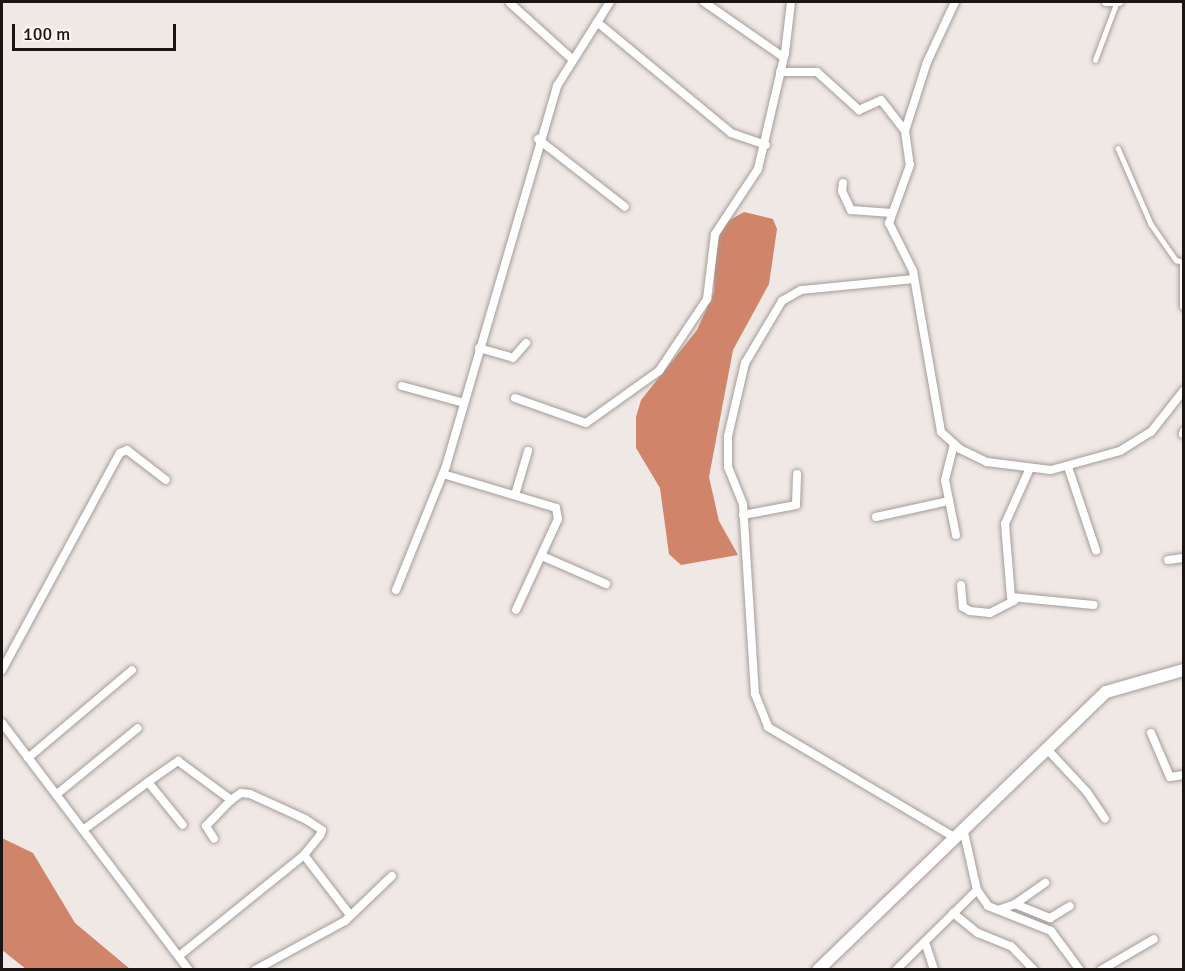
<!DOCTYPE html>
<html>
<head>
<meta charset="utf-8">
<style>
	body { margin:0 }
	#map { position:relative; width:1185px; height:971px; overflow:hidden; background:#f0e8e5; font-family:Signika,sans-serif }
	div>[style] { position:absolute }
	.water>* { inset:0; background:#d08469 }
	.roads { filter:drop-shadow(0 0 2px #a49c99) drop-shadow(0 0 2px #a49c99) }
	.lane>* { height:4.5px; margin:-2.25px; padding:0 2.25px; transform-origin:2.25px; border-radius:2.25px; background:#fff }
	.street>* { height:8px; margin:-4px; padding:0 4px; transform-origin:4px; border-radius:4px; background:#fff }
	.secondary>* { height:12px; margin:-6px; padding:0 6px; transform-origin:6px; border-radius:6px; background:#fff }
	span { translate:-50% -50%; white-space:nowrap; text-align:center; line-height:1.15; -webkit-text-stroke:4.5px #fef5f2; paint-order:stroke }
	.frame { position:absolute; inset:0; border:3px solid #181514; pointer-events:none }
	.scale { position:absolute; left:12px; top:24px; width:164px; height:27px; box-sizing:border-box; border:3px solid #181514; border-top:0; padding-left:8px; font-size:18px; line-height:21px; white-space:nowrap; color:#181514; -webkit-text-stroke:4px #fef5f2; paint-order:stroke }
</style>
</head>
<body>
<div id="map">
	<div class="water">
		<div style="clip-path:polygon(744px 212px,773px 219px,777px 229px,769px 284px,733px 350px,709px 477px,719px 521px,738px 555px,681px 565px,669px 554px,660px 488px,636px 448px,636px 417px,641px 400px,697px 330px,714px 292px,715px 246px,726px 222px)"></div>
		<div style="clip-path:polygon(2px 838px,33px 853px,75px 923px,130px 969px,26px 969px,2px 950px)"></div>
	</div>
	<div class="roads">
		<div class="lane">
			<div style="left:1095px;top:60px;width:60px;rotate:-69.4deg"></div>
			<div style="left:1118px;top:148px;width:83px;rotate:66.5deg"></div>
			<div style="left:1151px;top:224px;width:44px;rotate:55.2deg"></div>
			<div style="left:1176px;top:260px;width:8px;rotate:14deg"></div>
		</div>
		<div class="street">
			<div style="left:704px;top:2px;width:96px;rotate:34.8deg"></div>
			<div style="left:955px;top:2px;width:66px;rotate:115deg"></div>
			<div style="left:927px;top:62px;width:72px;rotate:107.7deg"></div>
			<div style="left:905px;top:131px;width:34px;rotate:82deg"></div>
			<div style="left:910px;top:165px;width:62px;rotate:109.9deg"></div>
			<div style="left:889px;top:223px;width:54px;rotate:63.4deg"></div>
			<div style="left:913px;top:271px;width:163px;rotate:80.1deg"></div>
			<div style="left:941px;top:432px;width:25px;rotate:42deg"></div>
			<div style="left:960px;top:449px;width:30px;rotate:26deg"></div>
			<div style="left:987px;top:462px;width:64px;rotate:7.1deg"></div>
			<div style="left:1051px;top:470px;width:72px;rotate:-15.4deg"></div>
			<div style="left:1120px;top:451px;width:36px;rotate:-32deg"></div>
			<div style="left:1151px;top:432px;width:53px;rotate:-51.8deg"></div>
			<div style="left:1106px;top:2px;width:13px"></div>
			<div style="left:510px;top:3px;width:85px;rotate:42.1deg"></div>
			<div style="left:597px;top:22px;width:174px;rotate:39.6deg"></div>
			<div style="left:731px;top:133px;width:37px;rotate:19deg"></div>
			<div style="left:780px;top:72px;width:37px"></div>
			<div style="left:817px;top:72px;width:57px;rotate:42.1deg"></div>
			<div style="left:859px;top:110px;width:24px;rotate:-24deg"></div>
			<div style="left:881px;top:100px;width:39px;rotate:52deg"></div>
			<div style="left:538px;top:139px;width:110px;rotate:38deg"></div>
			<div style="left:843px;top:183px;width:8px;rotate:97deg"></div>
			<div style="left:842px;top:191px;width:21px;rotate:65deg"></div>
			<div style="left:851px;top:210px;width:41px;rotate:4.2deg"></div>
			<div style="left:1184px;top:265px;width:41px;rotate:90deg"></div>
			<div style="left:914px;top:279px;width:114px;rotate:174.4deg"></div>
			<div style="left:801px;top:290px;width:22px;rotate:150deg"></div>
			<div style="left:782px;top:301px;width:72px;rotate:120.8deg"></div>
			<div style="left:745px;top:363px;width:75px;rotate:103.1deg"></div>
			<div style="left:728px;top:436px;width:31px;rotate:90deg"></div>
			<div style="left:728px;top:467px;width:40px;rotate:68deg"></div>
			<div style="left:743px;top:504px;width:190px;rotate:86.4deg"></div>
			<div style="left:755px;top:694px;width:35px;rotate:68deg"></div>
			<div style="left:768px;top:727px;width:216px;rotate:30.6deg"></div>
			<div style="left:479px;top:348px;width:35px;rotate:16deg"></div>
			<div style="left:513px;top:358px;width:20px;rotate:-49deg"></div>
			<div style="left:402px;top:386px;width:64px;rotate:15.3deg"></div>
			<div style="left:515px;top:398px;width:75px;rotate:19.4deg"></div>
			<div style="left:586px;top:423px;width:90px;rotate:-35.5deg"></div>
			<div style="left:659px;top:371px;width:87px;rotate:-56.3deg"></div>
			<div style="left:707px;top:299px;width:65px;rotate:-83deg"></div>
			<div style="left:715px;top:234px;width:78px;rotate:-56.5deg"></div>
			<div style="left:758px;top:169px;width:119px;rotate:-76.9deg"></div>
			<div style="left:785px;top:53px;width:51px;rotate:-83.3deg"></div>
			<div style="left:1183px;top:434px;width:3px;rotate:-72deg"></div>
			<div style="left:954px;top:444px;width:37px;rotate:104deg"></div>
			<div style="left:945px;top:480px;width:56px;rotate:78.7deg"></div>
			<div style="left:1068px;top:467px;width:88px;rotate:71.4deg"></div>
			<div style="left:1030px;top:468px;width:61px;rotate:114.1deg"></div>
			<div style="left:1005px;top:524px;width:73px;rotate:85.3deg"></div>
			<div style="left:1011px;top:597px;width:83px;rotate:5.5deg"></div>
			<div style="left:443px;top:474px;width:118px;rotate:16.7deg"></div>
			<div style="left:556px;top:508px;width:11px;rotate:80deg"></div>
			<div style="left:558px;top:519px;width:100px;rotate:114.8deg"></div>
			<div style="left:515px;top:495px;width:46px;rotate:-73.5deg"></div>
			<div style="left:743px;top:515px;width:54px;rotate:-10.7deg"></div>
			<div style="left:796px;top:505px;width:31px;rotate:-88deg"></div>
			<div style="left:876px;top:517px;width:75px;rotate:-12.4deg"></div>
			<div style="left:542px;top:556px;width:70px;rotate:23.6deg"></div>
			<div style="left:1168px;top:560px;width:16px;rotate:-7deg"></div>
			<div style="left:961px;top:585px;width:22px;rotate:85deg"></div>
			<div style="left:963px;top:607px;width:8px;rotate:30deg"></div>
			<div style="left:970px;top:611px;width:20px;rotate:6deg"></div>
			<div style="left:990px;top:613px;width:27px;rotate:-27deg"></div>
			<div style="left:396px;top:590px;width:134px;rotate:-68deg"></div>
			<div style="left:446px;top:466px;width:396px;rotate:-73.7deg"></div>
			<div style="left:557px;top:86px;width:99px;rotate:-57.8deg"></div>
			<div style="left:2px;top:670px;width:247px;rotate:-61.5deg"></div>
			<div style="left:120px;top:453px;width:8px;rotate:-23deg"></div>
			<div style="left:127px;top:450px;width:49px;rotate:37.6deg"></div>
			<div style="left:2px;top:723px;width:310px;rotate:52.9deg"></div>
			<div style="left:1151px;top:733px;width:48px;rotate:66.6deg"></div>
			<div style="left:1170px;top:777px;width:14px;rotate:-8deg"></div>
			<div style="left:1046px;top:748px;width:60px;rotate:47deg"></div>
			<div style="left:1087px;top:792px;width:32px;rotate:56deg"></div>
			<div style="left:28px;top:758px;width:136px;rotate:-40.2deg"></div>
			<div style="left:148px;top:782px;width:37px;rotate:-35deg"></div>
			<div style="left:178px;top:761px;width:66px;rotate:36.3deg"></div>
			<div style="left:231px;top:800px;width:36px;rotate:134deg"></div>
			<div style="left:206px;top:826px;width:15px;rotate:58deg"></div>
			<div style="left:57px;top:794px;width:104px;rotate:-39.2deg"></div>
			<div style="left:963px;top:828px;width:64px;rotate:77.3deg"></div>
			<div style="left:977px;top:890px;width:19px;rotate:55deg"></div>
			<div style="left:988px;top:906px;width:68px;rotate:21.6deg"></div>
			<div style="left:1051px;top:931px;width:49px;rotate:53.4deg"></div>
			<div style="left:83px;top:830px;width:81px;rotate:-36.4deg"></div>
			<div style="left:148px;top:782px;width:55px;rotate:50.9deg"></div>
			<div style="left:304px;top:855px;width:76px;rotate:52.5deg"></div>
			<div style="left:1015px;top:904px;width:37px;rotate:-35deg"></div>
			<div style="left:998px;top:910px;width:18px;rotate:-19deg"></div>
			<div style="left:1015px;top:904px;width:38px;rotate:22deg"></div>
			<div style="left:1050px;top:918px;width:23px;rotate:-31deg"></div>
			<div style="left:953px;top:913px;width:32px;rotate:39deg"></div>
			<div style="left:978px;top:933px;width:35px;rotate:22deg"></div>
			<div style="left:1011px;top:946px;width:33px;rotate:46deg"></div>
			<div style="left:925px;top:942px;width:29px;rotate:72deg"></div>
			<div style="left:179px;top:956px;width:161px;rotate:-38.9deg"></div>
			<div style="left:304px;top:855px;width:26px;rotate:-51deg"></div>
			<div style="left:320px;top:835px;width:5px;rotate:-68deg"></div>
			<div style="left:322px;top:830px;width:20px;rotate:-147deg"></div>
			<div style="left:305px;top:819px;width:60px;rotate:-155.6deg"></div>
			<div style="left:250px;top:794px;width:9px;rotate:-174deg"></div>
			<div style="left:241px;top:793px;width:12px;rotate:145deg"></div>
			<div style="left:255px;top:970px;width:102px;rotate:-28.6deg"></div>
			<div style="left:345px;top:921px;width:65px;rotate:-43.8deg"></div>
			<div style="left:896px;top:970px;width:114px;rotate:-44.6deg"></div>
			<div style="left:1101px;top:970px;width:61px;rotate:-30.3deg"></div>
		</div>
		<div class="secondary">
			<div style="left:818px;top:970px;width:400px;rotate:-44deg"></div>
			<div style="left:1106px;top:692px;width:81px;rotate:-15.8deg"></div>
		</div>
	</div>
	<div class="frame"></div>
	<div class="scale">100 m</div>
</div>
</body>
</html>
